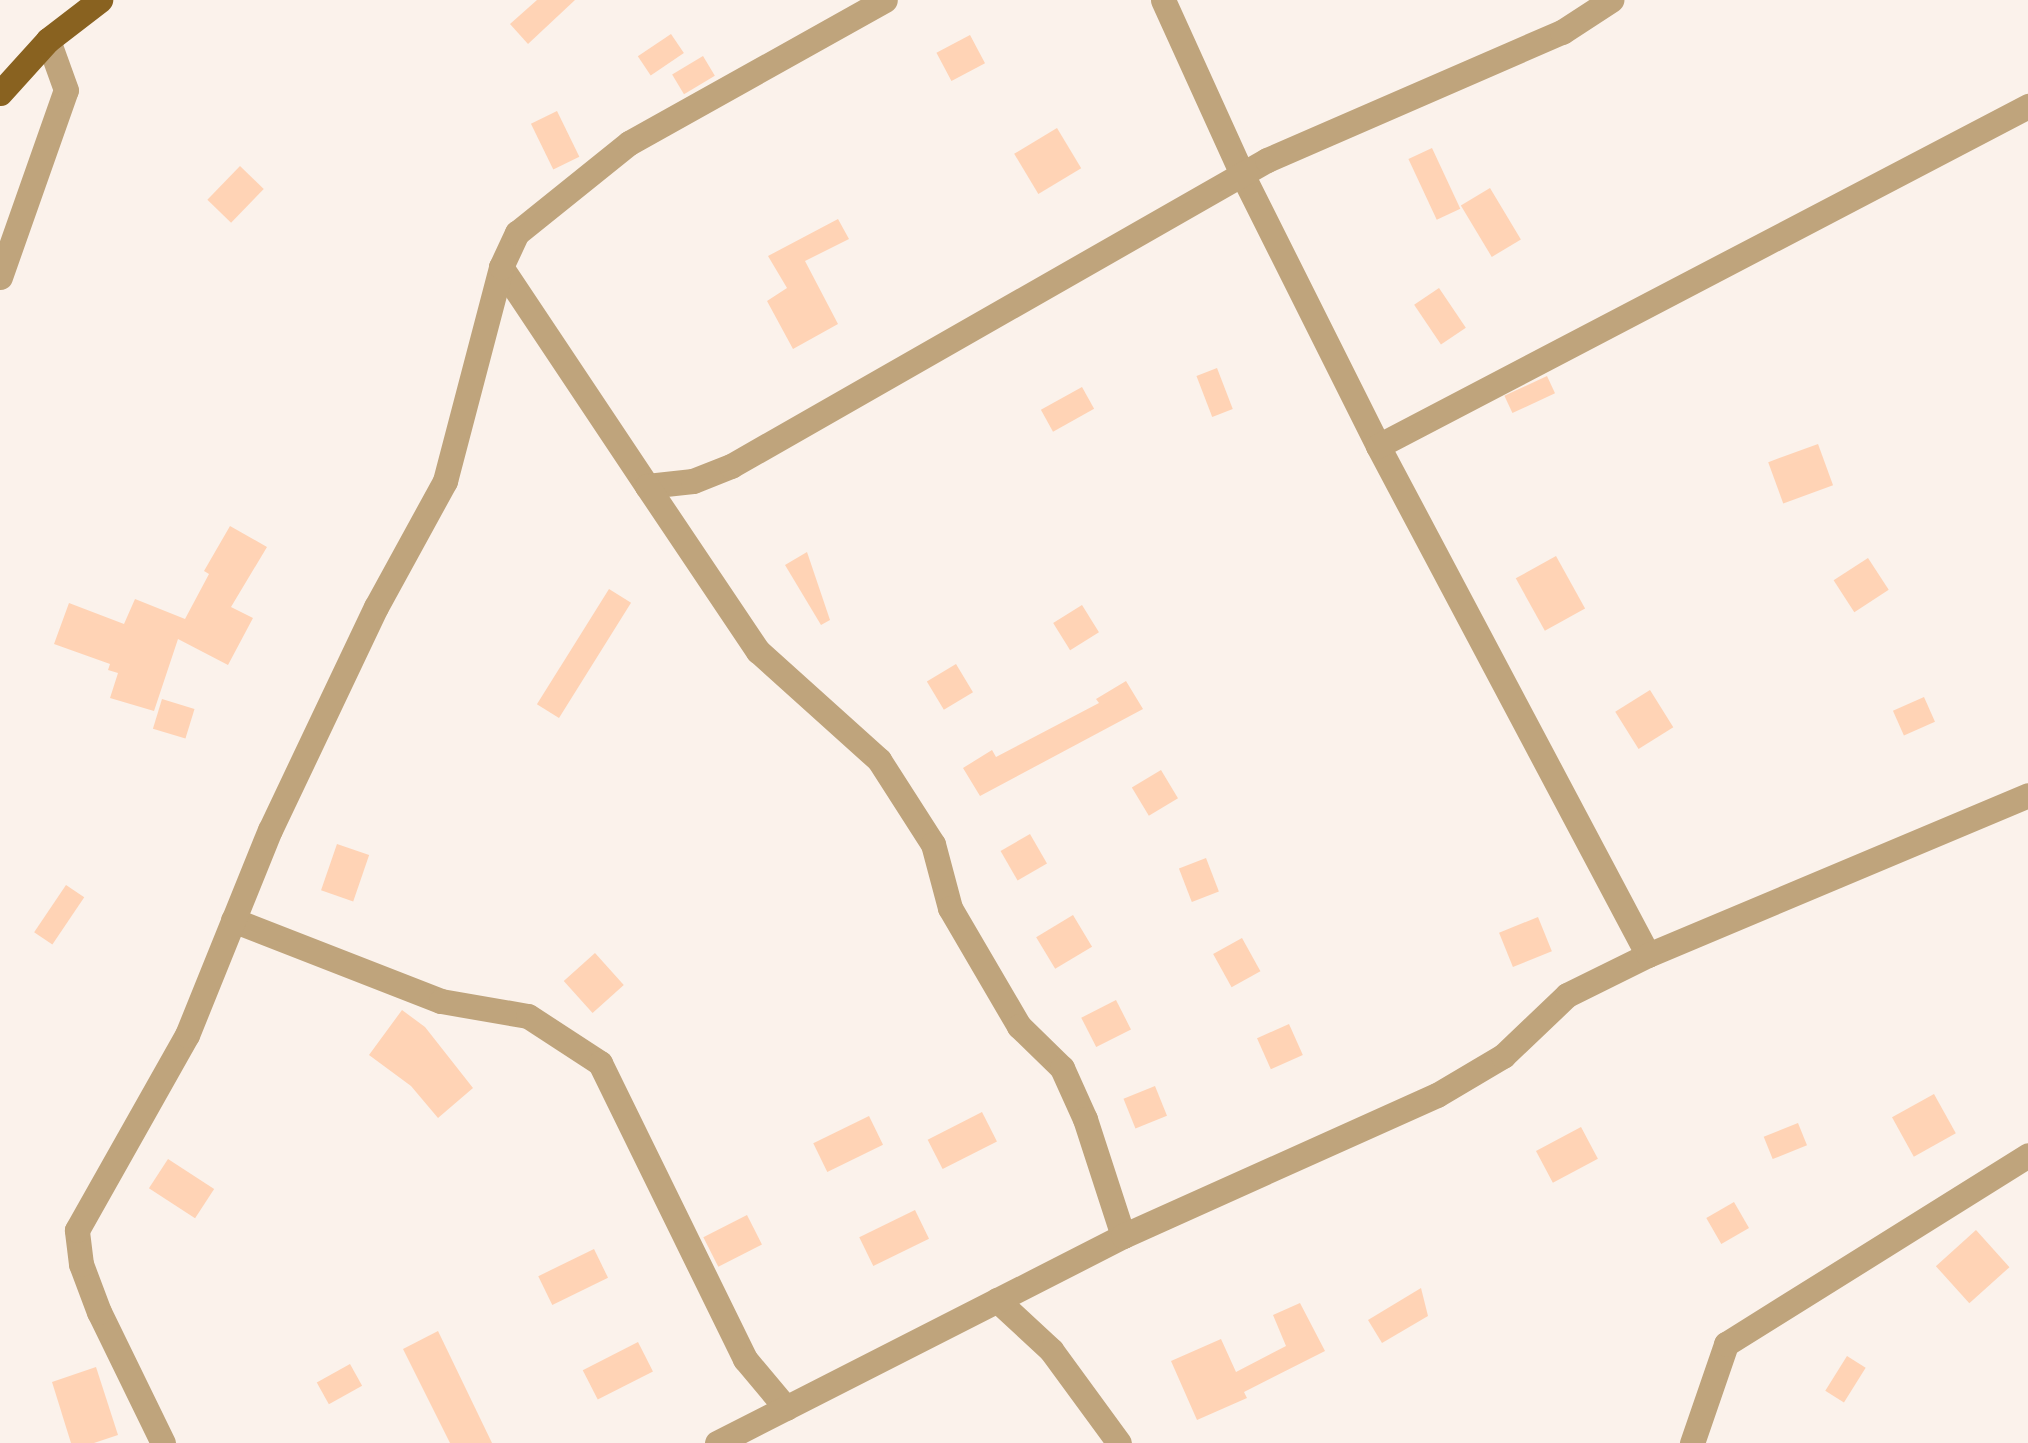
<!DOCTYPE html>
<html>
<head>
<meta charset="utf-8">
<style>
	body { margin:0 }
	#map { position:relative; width:2028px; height:1443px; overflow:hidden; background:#fbf2eb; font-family:"Alegreya Sans",sans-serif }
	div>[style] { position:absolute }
	.building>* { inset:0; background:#ffd3b5; transform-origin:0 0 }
	.street>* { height:25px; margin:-12.5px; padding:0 12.5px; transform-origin:12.5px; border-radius:12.5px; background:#bfa47c }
	.primary>* { height:25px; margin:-12.5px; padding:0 12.5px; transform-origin:12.5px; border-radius:12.5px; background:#896220 }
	span { translate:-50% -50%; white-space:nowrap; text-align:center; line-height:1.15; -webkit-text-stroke:8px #fbf2eb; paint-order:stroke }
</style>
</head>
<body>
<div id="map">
	<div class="building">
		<div style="clip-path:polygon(537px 0,575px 0,528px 44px,510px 24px)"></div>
		<div style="left:671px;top:34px;width:23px;height:40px;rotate:56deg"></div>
		<div style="left:970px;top:35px;width:32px;height:38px;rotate:62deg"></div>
		<div style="left:703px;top:56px;width:23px;height:36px;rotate:59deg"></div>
		<div style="left:557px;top:111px;width:51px;height:29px;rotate:64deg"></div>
		<div style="left:1057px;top:128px;width:47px;height:50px;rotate:59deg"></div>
		<div style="left:1432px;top:148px;width:67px;height:26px;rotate:65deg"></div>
		<div style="left:240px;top:166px;width:33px;height:47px;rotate:44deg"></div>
		<div style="left:1490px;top:188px;width:60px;height:34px;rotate:59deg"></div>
		<div style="clip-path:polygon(838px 219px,849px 239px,805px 261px,838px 324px,793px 349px,767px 301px,787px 288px,768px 256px)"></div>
		<div style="left:1439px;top:288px;width:48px;height:30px;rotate:56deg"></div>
		<div style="left:1217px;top:368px;width:44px;height:22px;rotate:69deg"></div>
		<div style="left:1547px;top:376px;width:19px;height:47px;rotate:65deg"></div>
		<div style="left:1082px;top:387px;width:25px;height:47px;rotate:61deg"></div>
		<div style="left:1818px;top:444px;width:44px;height:53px;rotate:70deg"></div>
		<div style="clip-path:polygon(230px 526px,267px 547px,231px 607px,253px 618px,228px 665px,178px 639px,154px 711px,110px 698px,118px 673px,108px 670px,110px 664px,54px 644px,69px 603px,124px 624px,135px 599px,185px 619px,209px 574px,204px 571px)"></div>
		<div style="clip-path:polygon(807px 552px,830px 620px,821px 625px,785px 565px)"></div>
		<div style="left:1556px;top:556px;width:60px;height:46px;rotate:61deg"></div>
		<div style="left:1868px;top:558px;width:38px;height:41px;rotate:57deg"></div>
		<div style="left:609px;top:589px;width:26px;height:136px;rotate:32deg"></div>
		<div style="left:1082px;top:605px;width:32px;height:34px;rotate:58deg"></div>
		<div style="left:956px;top:664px;width:33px;height:34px;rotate:59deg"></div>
		<div style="clip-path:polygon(1126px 681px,1143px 709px,980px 796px,963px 768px,992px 750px,996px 757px,1099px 703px,1096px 699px)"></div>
		<div style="left:1650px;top:690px;width:44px;height:41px;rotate:58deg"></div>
		<div style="left:1924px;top:697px;width:27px;height:34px;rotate:66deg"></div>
		<div style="left:162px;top:699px;width:34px;height:31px;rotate:17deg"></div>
		<div style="left:1161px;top:770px;width:33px;height:34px;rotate:59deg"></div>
		<div style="left:1030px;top:834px;width:34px;height:34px;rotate:60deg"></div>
		<div style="left:337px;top:844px;width:34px;height:49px;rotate:19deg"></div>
		<div style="left:1206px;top:858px;width:36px;height:29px;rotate:69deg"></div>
		<div style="left:66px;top:885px;width:22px;height:57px;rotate:34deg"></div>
		<div style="left:1073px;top:915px;width:37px;height:43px;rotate:59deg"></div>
		<div style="left:1538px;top:917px;width:37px;height:42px;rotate:68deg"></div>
		<div style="left:1242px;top:938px;width:38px;height:33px;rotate:61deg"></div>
		<div style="left:595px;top:953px;width:43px;height:42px;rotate:48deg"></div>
		<div style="left:1116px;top:1000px;width:33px;height:39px;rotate:63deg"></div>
		<div style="clip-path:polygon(402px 1010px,425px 1027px,473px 1088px,438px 1118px,411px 1086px,369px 1055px)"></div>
		<div style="left:1289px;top:1024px;width:34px;height:35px;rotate:66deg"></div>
		<div style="left:1155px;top:1086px;width:32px;height:34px;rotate:68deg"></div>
		<div style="left:1934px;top:1094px;width:45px;height:48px;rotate:61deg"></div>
		<div style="left:982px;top:1112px;width:33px;height:61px;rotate:63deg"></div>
		<div style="left:869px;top:1116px;width:32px;height:62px;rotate:64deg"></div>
		<div style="left:1798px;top:1123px;width:24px;height:37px;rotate:68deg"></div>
		<div style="left:1581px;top:1127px;width:36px;height:51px;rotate:62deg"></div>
		<div style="left:168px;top:1159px;width:55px;height:35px;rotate:33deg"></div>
		<div style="left:1734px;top:1202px;width:30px;height:32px;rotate:60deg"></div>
		<div style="left:915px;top:1210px;width:32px;height:62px;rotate:64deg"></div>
		<div style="left:747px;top:1215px;width:33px;height:49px;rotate:63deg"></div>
		<div style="left:1976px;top:1230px;width:50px;height:54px;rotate:48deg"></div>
		<div style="left:594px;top:1249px;width:32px;height:62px;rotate:64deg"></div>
		<div style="clip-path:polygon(1421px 1288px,1428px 1316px,1382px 1343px,1368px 1320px)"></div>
		<div style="clip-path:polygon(1300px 1303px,1325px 1351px,1244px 1392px,1247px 1398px,1197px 1420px,1171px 1361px,1221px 1339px,1236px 1372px,1286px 1346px,1273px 1315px)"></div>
		<div style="clip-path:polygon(438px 1331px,492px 1443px,450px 1443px,403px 1349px)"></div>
		<div style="left:638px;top:1342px;width:33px;height:62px;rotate:63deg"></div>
		<div style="left:1847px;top:1356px;width:22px;height:41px;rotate:32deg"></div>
		<div style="left:350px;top:1364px;width:25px;height:38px;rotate:61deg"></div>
		<div style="clip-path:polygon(96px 1367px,118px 1435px,94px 1443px,71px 1443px,52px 1382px)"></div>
	</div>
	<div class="street">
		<div style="left:1163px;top:0;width:191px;rotate:65.6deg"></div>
		<div style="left:1242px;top:174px;width:304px;rotate:63.4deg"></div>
		<div style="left:1378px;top:446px;width:576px;rotate:62.06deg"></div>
		<div style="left:501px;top:267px;width:263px;rotate:56.3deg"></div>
		<div style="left:647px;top:486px;width:46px;rotate:-6.2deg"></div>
		<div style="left:693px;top:481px;width:41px;rotate:-21.5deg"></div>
		<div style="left:731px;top:466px;width:617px;rotate:-29.72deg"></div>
		<div style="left:1267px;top:160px;width:322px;rotate:-23.5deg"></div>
		<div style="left:1562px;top:32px;width:59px;rotate:-33.1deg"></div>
		<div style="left:0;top:277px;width:198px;rotate:-70.6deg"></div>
		<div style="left:66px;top:90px;width:53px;rotate:-109.8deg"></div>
		<div style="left:1378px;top:446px;width:734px;rotate:-27.61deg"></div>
		<div style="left:647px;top:486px;width:199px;rotate:56.1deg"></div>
		<div style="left:758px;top:651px;width:163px;rotate:42deg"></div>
		<div style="left:879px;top:760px;width:100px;rotate:57.3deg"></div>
		<div style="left:933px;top:844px;width:66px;rotate:75.1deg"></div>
		<div style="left:950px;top:908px;width:137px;rotate:59.7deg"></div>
		<div style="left:1019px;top:1026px;width:60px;rotate:44.3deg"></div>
		<div style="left:1062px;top:1068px;width:56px;rotate:65.7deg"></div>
		<div style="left:1085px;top:1119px;width:123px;rotate:72deg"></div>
		<div style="left:233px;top:920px;width:223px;rotate:21.3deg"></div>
		<div style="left:441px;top:1001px;width:88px;rotate:9.8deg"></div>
		<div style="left:528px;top:1016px;width:86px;rotate:33.1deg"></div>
		<div style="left:600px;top:1063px;width:330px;rotate:63.9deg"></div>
		<div style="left:745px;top:1359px;width:64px;rotate:50.1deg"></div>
		<div style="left:997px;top:1300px;width:74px;rotate:42.8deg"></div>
		<div style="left:1051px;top:1350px;width:115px;rotate:53.8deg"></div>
		<div style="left:163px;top:1443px;width:146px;rotate:-116deg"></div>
		<div style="left:99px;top:1312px;width:51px;rotate:-110.6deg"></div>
		<div style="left:81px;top:1264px;width:34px;rotate:-97deg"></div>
		<div style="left:77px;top:1230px;width:224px;rotate:-60.6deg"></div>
		<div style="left:187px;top:1035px;width:221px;rotate:-68deg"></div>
		<div style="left:270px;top:830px;width:247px;rotate:-64.6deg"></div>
		<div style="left:376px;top:607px;width:144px;rotate:-61.3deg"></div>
		<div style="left:445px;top:481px;width:221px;rotate:-75.3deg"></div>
		<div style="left:501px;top:267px;width:38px;rotate:-65deg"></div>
		<div style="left:517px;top:233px;width:144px;rotate:-38.8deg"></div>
		<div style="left:629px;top:143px;width:293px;rotate:-29.2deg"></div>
		<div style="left:717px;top:1443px;width:456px;rotate:-27deg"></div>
		<div style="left:1123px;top:1236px;width:344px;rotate:-24.2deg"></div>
		<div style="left:1437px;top:1095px;width:77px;rotate:-30.6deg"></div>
		<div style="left:1503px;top:1056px;width:88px;rotate:-43.6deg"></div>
		<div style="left:1567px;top:995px;width:90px;rotate:-26.3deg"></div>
		<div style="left:1648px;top:955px;width:412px;rotate:-22.8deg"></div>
		<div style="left:1692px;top:1443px;width:105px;rotate:-71deg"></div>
		<div style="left:1726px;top:1344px;width:356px;rotate:-32deg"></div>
	</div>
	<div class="primary">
		<div style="left:0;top:93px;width:72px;rotate:-47.8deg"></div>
		<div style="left:48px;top:40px;width:66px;rotate:-37.6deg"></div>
	</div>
</div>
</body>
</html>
